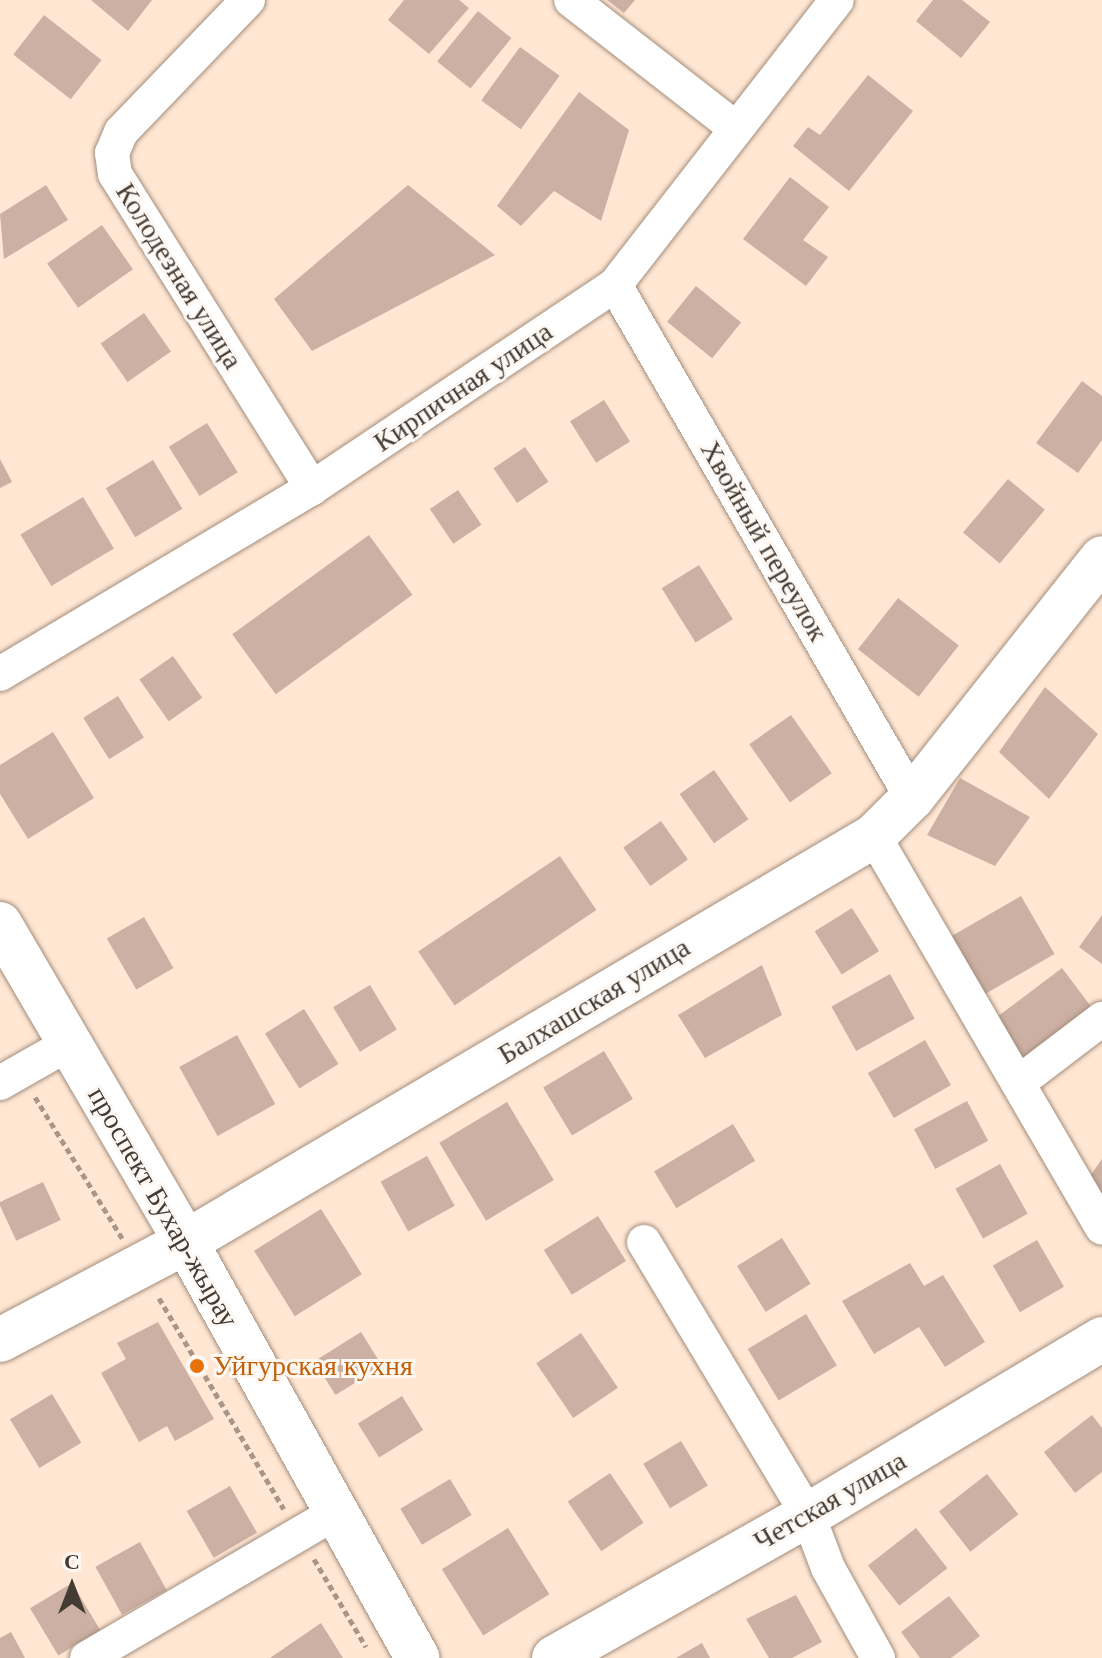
<!DOCTYPE html>
<html>
<head>
<meta charset="utf-8">
<style>
	body { margin:0 }
	#map { position:relative; width:1102px; height:1658px; overflow:hidden; background:#ffe7d4; font-family:Georgia,serif }
	div>[style] { position:absolute }
	.building>* { inset:0; background:#cbb0a3; transform-origin:0 0 }
	.path>* { height:5px; margin-top:-2.5px; transform-origin:0; background:repeating-linear-gradient(90deg,#a89789 0 6px,transparent 0 10px) }
	.roads { filter:drop-shadow(0 0 2px #a38d7b) drop-shadow(0 0 2px #a38d7b) }
	.street>* { height:34px; margin:-17px; padding:0 17px; transform-origin:17px; border-radius:17px; background:#fff }
	.secondary>* { height:44px; margin:-22px; padding:0 22px; transform-origin:22px; border-radius:22px; background:#fff }
	.primary>* { height:44px; margin:-22px; padding:0 22px; transform-origin:22px; border-radius:22px; background:#fff }
	.dots>* { width:22px; height:22px; translate:-50% -50%; box-sizing:border-box; border:4px solid #fdf8f4; border-radius:50% }
	span { translate:-50% -50%; white-space:nowrap; text-align:center; line-height:1.15; -webkit-text-stroke:6px #fdf8f4; paint-order:stroke }
	.street-label { font-size:28px; color:#443b33 }
	.food-label { font-size:28px; color:#c56008 }
	.left { translate:0 -50%; text-align:left }
	.north { position:absolute; left:32px; top:1546px; width:80px; height:80px; -webkit-text-stroke:6px #fdf8f4; paint-order:stroke; rotate:0deg; font-size:22px; font-weight:700; line-height:32px; text-align:center; color:#443b33 }
	.north::after { content:''; display:block; margin:auto; width:28px; height:36px; background:#443b33; clip-path:polygon(50% 0,100% 100%,50% 72%,0 100%) }
</style>
</head>
<body>
<div id="map">
	<div class="building">
		<div style="clip-path:polygon(91px 0,152px 0,128px 31px)"></div>
		<div style="clip-path:polygon(404px 0,459px 0,469px 8px,429px 54px,388px 20px)"></div>
		<div style="clip-path:polygon(607px 0,635px 0,624px 13px)"></div>
		<div style="clip-path:polygon(933px 0,962px 0,990px 22px,961px 58px,916px 21px)"></div>
		<div style="left:478px;top:11px;width:43px;height:65px;rotate:39deg"></div>
		<div style="left:44px;top:15px;width:73px;height:50px;rotate:38deg"></div>
		<div style="left:520px;top:47px;width:49px;height:66px;rotate:36deg"></div>
		<div style="clip-path:polygon(868px 75px,913px 111px,849px 191px,793px 146px,808px 127px,820px 135px)"></div>
		<div style="clip-path:polygon(579px 92px,629px 130px,601px 221px,554px 191px,521px 226px,497px 206px)"></div>
		<div style="clip-path:polygon(790px 177px,829px 207px,803px 240px,828px 257px,806px 286px,743px 239px)"></div>
		<div style="clip-path:polygon(46px 185px,68px 220px,4px 259px,0 214px)"></div>
		<div style="clip-path:polygon(408px 185px,495px 255px,312px 351px,274px 299px)"></div>
		<div style="left:102px;top:225px;width:54px;height:67px;rotate:55deg"></div>
		<div style="left:696px;top:286px;width:58px;height:46px;rotate:39deg"></div>
		<div style="left:144px;top:313px;width:47px;height:53px;rotate:55deg"></div>
		<div style="clip-path:polygon(1082px 381px,1102px 396px,1102px 440px,1078px 473px,1036px 443px)"></div>
		<div style="left:604px;top:400px;width:49px;height:40px;rotate:58deg"></div>
		<div style="left:207px;top:423px;width:58px;height:45px;rotate:58deg"></div>
		<div style="left:525px;top:447px;width:42px;height:38px;rotate:56deg"></div>
		<div style="clip-path:polygon(0 459px,12px 482px,0 488px)"></div>
		<div style="left:153px;top:460px;width:57px;height:55px;rotate:59deg"></div>
		<div style="left:1008px;top:479px;width:48px;height:70px;rotate:40deg"></div>
		<div style="left:458px;top:490px;width:42px;height:34px;rotate:56deg"></div>
		<div style="left:83px;top:497px;width:60px;height:73px;rotate:59deg"></div>
		<div style="left:369px;top:535px;width:74px;height:169px;rotate:54deg"></div>
		<div style="left:699px;top:565px;width:64px;height:44px;rotate:58deg"></div>
		<div style="left:898px;top:598px;width:77px;height:65px;rotate:38deg"></div>
		<div style="left:173px;top:656px;width:51px;height:41px;rotate:55deg"></div>
		<div style="clip-path:polygon(1045px 687px,1098px 734px,1049px 799px,999px 752px)"></div>
		<div style="left:118px;top:696px;width:49px;height:41px;rotate:58deg"></div>
		<div style="left:791px;top:715px;width:71px;height:51px;rotate:55deg"></div>
		<div style="clip-path:polygon(53px 732px,94px 798px,28px 839px,0 794px,0 765px)"></div>
		<div style="left:714px;top:770px;width:60px;height:42px;rotate:55deg"></div>
		<div style="clip-path:polygon(960px 778px,1030px 817px,995px 866px,927px 835px)"></div>
		<div style="left:661px;top:821px;width:47px;height:46px;rotate:55deg"></div>
		<div style="left:560px;top:856px;width:65px;height:171px;rotate:56deg"></div>
		<div style="left:1021px;top:896px;width:67px;height:83px;rotate:60deg"></div>
		<div style="left:852px;top:908px;width:51px;height:44px;rotate:58deg"></div>
		<div style="clip-path:polygon(1102px 915px,1102px 964px,1079px 947px)"></div>
		<div style="left:144px;top:917px;width:59px;height:43px;rotate:60deg"></div>
		<div style="clip-path:polygon(762px 965px,782px 1015px,705px 1058px,678px 1015px)"></div>
		<div style="left:1062px;top:968px;width:50px;height:90px;rotate:53deg"></div>
		<div style="left:890px;top:974px;width:51px;height:67px;rotate:61deg"></div>
		<div style="left:370px;top:985px;width:52px;height:43px;rotate:59deg"></div>
		<div style="left:304px;top:1009px;width:65px;height:46px;rotate:58deg"></div>
		<div style="left:237px;top:1035px;width:79px;height:66px;rotate:61deg"></div>
		<div style="left:925px;top:1040px;width:52px;height:66px;rotate:60deg"></div>
		<div style="left:604px;top:1051px;width:56px;height:71px;rotate:59deg"></div>
		<div style="left:967px;top:1101px;width:45px;height:60px;rotate:62deg"></div>
		<div style="left:507px;top:1102px;width:91px;height:79px;rotate:59deg"></div>
		<div style="left:733px;top:1124px;width:43px;height:92px;rotate:59deg"></div>
		<div style="left:427px;top:1156px;width:57px;height:53px;rotate:61deg"></div>
		<div style="clip-path:polygon(1102px 1159px,1102px 1195px,1085px 1183px)"></div>
		<div style="left:1000px;top:1164px;width:57px;height:51px;rotate:61deg"></div>
		<div style="left:43px;top:1182px;width:42px;height:49px;rotate:65deg"></div>
		<div style="left:321px;top:1209px;width:77px;height:79px;rotate:58deg"></div>
		<div style="left:598px;top:1216px;width:53px;height:64px;rotate:58deg"></div>
		<div style="left:782px;top:1238px;width:54px;height:53px;rotate:58deg"></div>
		<div style="left:1037px;top:1240px;width:54px;height:51px;rotate:60deg"></div>
		<div style="clip-path:polygon(910px 1263px,924px 1286px,943px 1275px,985px 1342px,945px 1367px,919px 1327px,874px 1354px,842px 1301px)"></div>
		<div style="left:806px;top:1314px;width:60px;height:68px;rotate:59deg"></div>
		<div style="clip-path:polygon(158px 1322px,214px 1419px,175px 1441px,167px 1426px,139px 1442px,101px 1373px,126px 1359px,117px 1343px)"></div>
		<div style="left:361px;top:1332px;width:40px;height:55px;rotate:58deg"></div>
		<div style="left:581px;top:1333px;width:66px;height:54px;rotate:56deg"></div>
		<div style="left:52px;top:1394px;width:57px;height:49px;rotate:59deg"></div>
		<div style="left:402px;top:1396px;width:40px;height:52px;rotate:58deg"></div>
		<div style="clip-path:polygon(1092px 1415px,1102px 1428px,1102px 1472px,1075px 1493px,1044px 1452px)"></div>
		<div style="left:681px;top:1441px;width:52px;height:44px;rotate:59deg"></div>
		<div style="left:610px;top:1473px;width:60px;height:51px;rotate:56deg"></div>
		<div style="left:987px;top:1474px;width:51px;height:61px;rotate:52deg"></div>
		<div style="left:450px;top:1479px;width:42px;height:58px;rotate:59deg"></div>
		<div style="left:230px;top:1486px;width:54px;height:50px;rotate:60deg"></div>
		<div style="left:508px;top:1528px;width:78px;height:78px;rotate:58deg"></div>
		<div style="left:916px;top:1528px;width:51px;height:61px;rotate:52deg"></div>
		<div style="left:140px;top:1542px;width:55px;height:51px;rotate:61deg"></div>
		<div style="left:72px;top:1583px;width:55px;height:49px;rotate:59deg"></div>
		<div style="clip-path:polygon(796px 1595px,822px 1642px,792px 1658px,769px 1658px,746px 1619px)"></div>
		<div style="clip-path:polygon(949px 1596px,980px 1636px,951px 1658px,920px 1658px,901px 1632px)"></div>
		<div style="clip-path:polygon(321px 1623px,343px 1658px,270px 1658px)"></div>
		<div style="clip-path:polygon(11px 1632px,25px 1658px,0 1658px,0 1638px)"></div>
		<div style="clip-path:polygon(702px 1643px,710px 1658px,676px 1658px)"></div>
	</div>
	<div class="path">
		<div style="left:35px;top:1097px;width:166px;rotate:58.3deg"></div>
		<div style="left:159px;top:1298px;width:245px;rotate:59.4deg"></div>
		<div style="left:314px;top:1559px;width:102px;rotate:59.4deg"></div>
	</div>
	<div class="roads">
		<div class="street">
			<div style="left:248px;top:0;width:183px;rotate:133.9deg"></div>
			<div style="left:121px;top:132px;width:23px;rotate:113deg"></div>
			<div style="left:112px;top:153px;width:21px;rotate:82deg"></div>
			<div style="left:115px;top:174px;width:371px;rotate:57.9deg"></div>
			<div style="left:571px;top:0;width:207px;rotate:37.9deg"></div>
			<div style="left:615px;top:285px;width:593px;rotate:59.93deg"></div>
			<div style="left:0;top:674px;width:363px;rotate:-30.8deg"></div>
			<div style="left:312px;top:488px;width:365px;rotate:-33.8deg"></div>
			<div style="left:615px;top:285px;width:361px;rotate:-52.1deg"></div>
			<div style="left:874px;top:836px;width:453px;rotate:59.8deg"></div>
			<div style="left:0;top:1083px;width:81px;rotate:-29.7deg"></div>
			<div style="left:1018px;top:1083px;width:106px;rotate:-37.3deg"></div>
			<div style="left:644px;top:1242px;width:318px;rotate:59deg"></div>
			<div style="left:808px;top:1515px;width:57px;rotate:69.3deg"></div>
			<div style="left:828px;top:1568px;width:103px;rotate:60.9deg"></div>
			<div style="left:87px;top:1658px;width:285px;rotate:-30.3deg"></div>
		</div>
		<div class="secondary">
			<div style="left:0;top:1340px;width:210px;rotate:-27.8deg"></div>
			<div style="left:186px;top:1242px;width:799px;rotate:-30.55deg"></div>
			<div style="left:874px;top:836px;width:54px;rotate:-45deg"></div>
			<div style="left:912px;top:798px;width:306px;rotate:-51.6deg"></div>
			<div style="left:554px;top:1658px;width:291px;rotate:-29.4deg"></div>
			<div style="left:808px;top:1515px;width:343px;rotate:-30.9deg"></div>
		</div>
		<div class="primary">
			<div style="left:0;top:924px;width:368px;rotate:59.7deg"></div>
			<div style="left:186px;top:1242px;width:476px;rotate:60.9deg"></div>
		</div>
	</div>
	<div class="dots">
		<div style="left:197px;top:1366px;background:#e8710a"></div>
	</div>
	<div class="street-label">
		<span style="left:179px;top:276px;rotate:58deg">Колодезная улица</span>
		<span style="left:463px;top:387px;rotate:-34deg">Кирпичная улица</span>
		<span style="left:764px;top:541px;rotate:60deg">Хвойный переулок</span>
		<span style="left:594px;top:1001px;rotate:-31deg">Балхашская улица</span>
		<span style="left:163px;top:1207px;rotate:60deg">проспект Бухар-жырау</span>
		<span style="left:830px;top:1501px;rotate:-30deg">Четская улица</span>
	</div>
	<div class="food-label">
		<span class="left" style="left:213px;top:1366px">Уйгурская кухня</span>
	</div>
	<div class="north">С</div>
</div>
</body>
</html>
